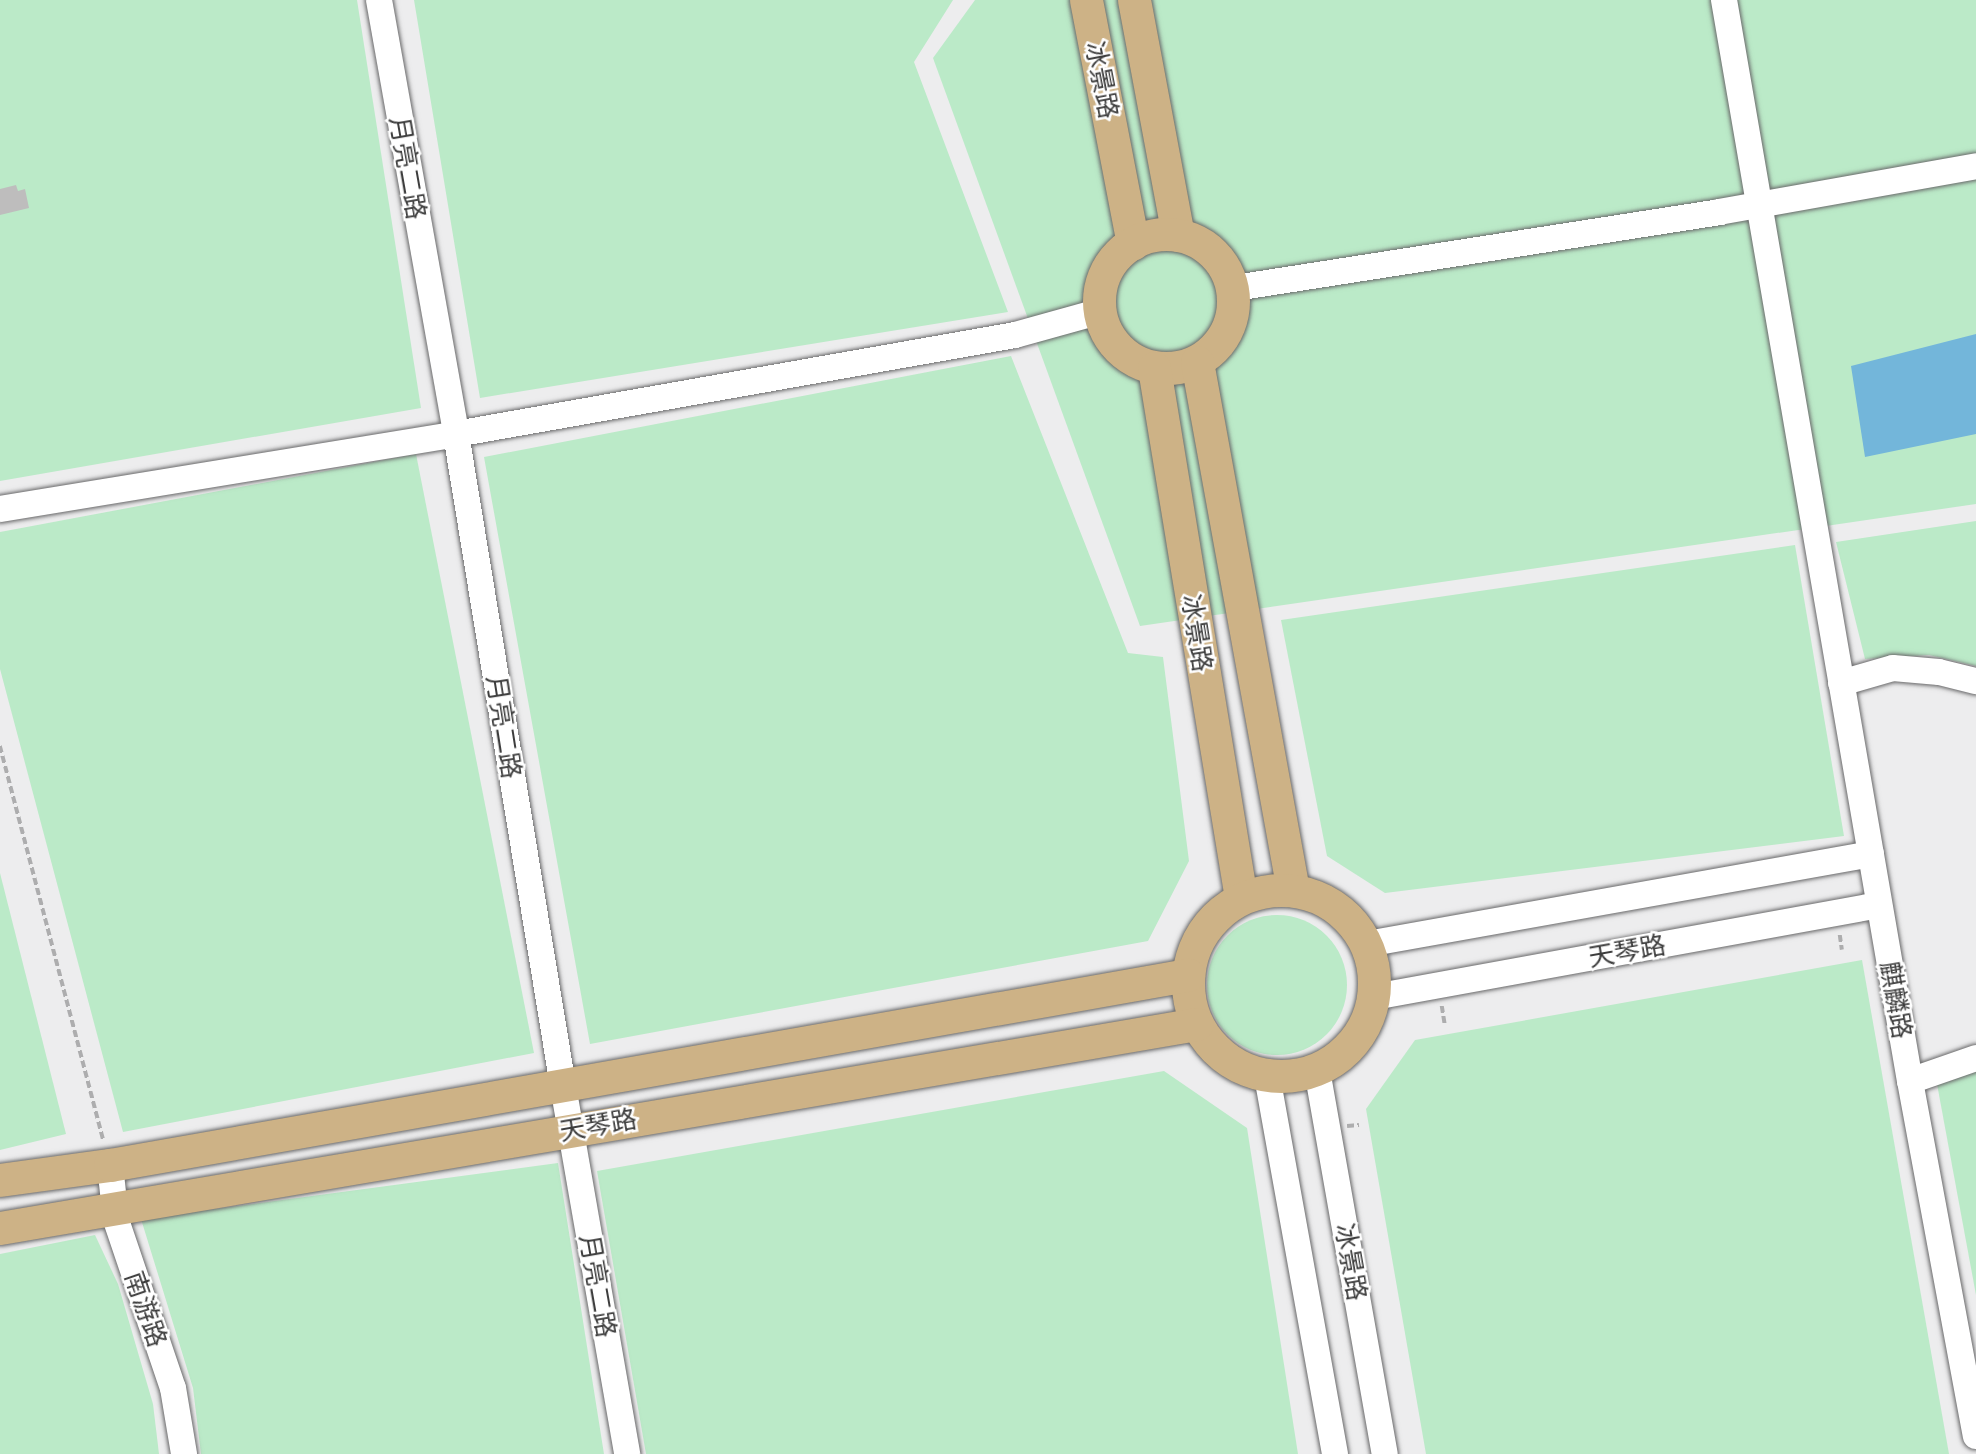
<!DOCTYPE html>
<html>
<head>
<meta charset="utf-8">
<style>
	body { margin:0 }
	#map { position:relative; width:1976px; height:1454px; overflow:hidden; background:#ededee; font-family:"Titillium Web","Noto Sans SC",sans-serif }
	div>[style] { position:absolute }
	.green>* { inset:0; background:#bbeac8 }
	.round { border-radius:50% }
	.water>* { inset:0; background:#73b6da }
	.building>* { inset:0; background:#bebdbd }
	.path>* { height:3.5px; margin-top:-1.75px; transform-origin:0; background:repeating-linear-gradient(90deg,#adadae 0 7px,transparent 0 10.5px) }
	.roads { filter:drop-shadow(0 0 2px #69696a) drop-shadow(0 0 2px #69696a) }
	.minor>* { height:26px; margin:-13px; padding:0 13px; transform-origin:13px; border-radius:13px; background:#fff }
	.major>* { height:33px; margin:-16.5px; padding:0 16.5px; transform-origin:16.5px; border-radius:16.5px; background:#cdb286 }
	.major>.ring { margin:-16.5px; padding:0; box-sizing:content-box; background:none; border:33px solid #cdb286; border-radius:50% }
	span { translate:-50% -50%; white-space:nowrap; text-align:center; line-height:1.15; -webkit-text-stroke:5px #fff; paint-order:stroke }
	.street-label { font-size:26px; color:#3d3d3d }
</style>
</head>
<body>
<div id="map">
	<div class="green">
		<div style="clip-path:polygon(0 0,357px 0,421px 408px,0 481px)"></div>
		<div style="clip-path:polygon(414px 0,953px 0,914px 62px,1008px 312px,480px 398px)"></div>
		<div style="clip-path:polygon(975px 0,1976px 0,1976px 504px,1140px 626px,933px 58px)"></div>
		<div style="clip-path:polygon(1011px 356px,1128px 653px,1163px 657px,1189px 861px,1148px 941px,590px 1044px,484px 457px)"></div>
		<div style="clip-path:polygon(416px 454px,534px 1053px,123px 1132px,0 669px,0 532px)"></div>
		<div style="clip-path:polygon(1976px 521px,1976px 666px,1929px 655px,1865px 659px,1836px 542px)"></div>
		<div style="clip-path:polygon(1795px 545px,1844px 836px,1385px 893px,1327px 856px,1281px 620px)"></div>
		<div style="clip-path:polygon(0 873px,66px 1134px,0 1150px)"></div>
		<div class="round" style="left:1207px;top:915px;width:140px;height:140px"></div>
		<div style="clip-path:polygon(1862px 960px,1949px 1454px,1426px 1454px,1366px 1109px,1415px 1040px)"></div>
		<div style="clip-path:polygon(1976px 1070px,1976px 1295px,1937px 1084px)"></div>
		<div style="clip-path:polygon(1164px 1071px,1247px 1128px,1298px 1454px,646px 1454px,597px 1171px)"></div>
		<div style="clip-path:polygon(558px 1163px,604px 1454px,201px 1454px,193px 1388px,141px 1219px)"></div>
		<div style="clip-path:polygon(95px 1235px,118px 1284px,153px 1404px,159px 1454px,0 1454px,0 1254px)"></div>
	</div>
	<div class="water">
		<div style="clip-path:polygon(1976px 334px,1976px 434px,1865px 457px,1851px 366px)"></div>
	</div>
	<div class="building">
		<div style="clip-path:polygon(16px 185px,18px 191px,25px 189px,29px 208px,0 215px,0 189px)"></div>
	</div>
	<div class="path">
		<div style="left:0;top:746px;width:407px;rotate:75.3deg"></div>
		<div style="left:1840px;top:935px;width:15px;rotate:82deg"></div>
		<div style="left:1442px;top:1006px;width:18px;rotate:81deg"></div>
		<div style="left:1347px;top:1126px;width:12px;rotate:-5deg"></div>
	</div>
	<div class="roads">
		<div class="minor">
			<div style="left:379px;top:0;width:441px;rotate:79.9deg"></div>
			<div style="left:456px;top:434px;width:661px;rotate:80.68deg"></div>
			<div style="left:563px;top:1086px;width:374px;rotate:80.1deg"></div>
			<div style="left:1724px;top:0;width:1097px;rotate:80.24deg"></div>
			<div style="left:1910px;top:1081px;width:361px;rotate:79.5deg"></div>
			<div style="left:1235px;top:288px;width:490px;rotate:-8.9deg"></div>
			<div style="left:1719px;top:212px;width:261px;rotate:-10.1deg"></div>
			<div style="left:0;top:509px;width:462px;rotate:-9.3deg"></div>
			<div style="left:456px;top:434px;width:568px;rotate:-10.04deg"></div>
			<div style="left:1015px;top:335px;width:86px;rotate:-15.5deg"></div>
			<div style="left:1841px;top:683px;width:54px;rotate:-16.1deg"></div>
			<div style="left:1893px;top:668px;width:46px;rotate:5deg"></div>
			<div style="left:1939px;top:672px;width:38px;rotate:14deg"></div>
			<div style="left:1367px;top:944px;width:512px;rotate:-10.12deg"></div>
			<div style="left:1374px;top:997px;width:513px;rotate:-10.32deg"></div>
			<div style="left:1317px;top:1070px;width:390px;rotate:80deg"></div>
			<div style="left:1267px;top:1076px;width:384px;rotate:79.8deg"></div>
			<div style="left:1910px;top:1081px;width:70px;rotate:-19.2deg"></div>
			<div style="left:110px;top:1165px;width:55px;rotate:83.8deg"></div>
			<div style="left:116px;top:1220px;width:177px;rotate:71.3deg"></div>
			<div style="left:173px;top:1388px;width:67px;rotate:80.5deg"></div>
		</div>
		<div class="major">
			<div style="left:1086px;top:0;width:248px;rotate:79.1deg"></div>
			<div style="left:1134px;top:0;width:239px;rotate:79.4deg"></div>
			<div class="ring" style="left:1099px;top:234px;width:101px;height:101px"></div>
			<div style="left:1197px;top:362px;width:537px;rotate:79.7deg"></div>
			<div style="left:1154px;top:368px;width:537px;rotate:80.68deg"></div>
			<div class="ring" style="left:1188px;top:890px;width:153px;height:153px"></div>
			<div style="left:0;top:1180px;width:111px;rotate:-7.8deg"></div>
			<div style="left:110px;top:1165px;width:1095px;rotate:-10deg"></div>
			<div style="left:0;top:1228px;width:1214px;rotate:-9.67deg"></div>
		</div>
	</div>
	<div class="street-label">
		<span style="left:1102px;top:80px;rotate:79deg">冰景路</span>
		<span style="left:408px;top:168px;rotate:80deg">月亮二路</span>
		<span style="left:1197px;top:633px;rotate:81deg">冰景路</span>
		<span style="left:504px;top:727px;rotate:81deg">月亮二路</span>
		<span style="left:1627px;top:951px;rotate:-10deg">天琴路</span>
		<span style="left:1896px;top:1000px;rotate:80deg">麒麟路</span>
		<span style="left:598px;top:1125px;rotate:-10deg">天琴路</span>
		<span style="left:1351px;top:1262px;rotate:80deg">冰景路</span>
		<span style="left:598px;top:1286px;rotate:80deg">月亮二路</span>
		<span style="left:146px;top:1309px;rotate:71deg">南游路</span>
	</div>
</div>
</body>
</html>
